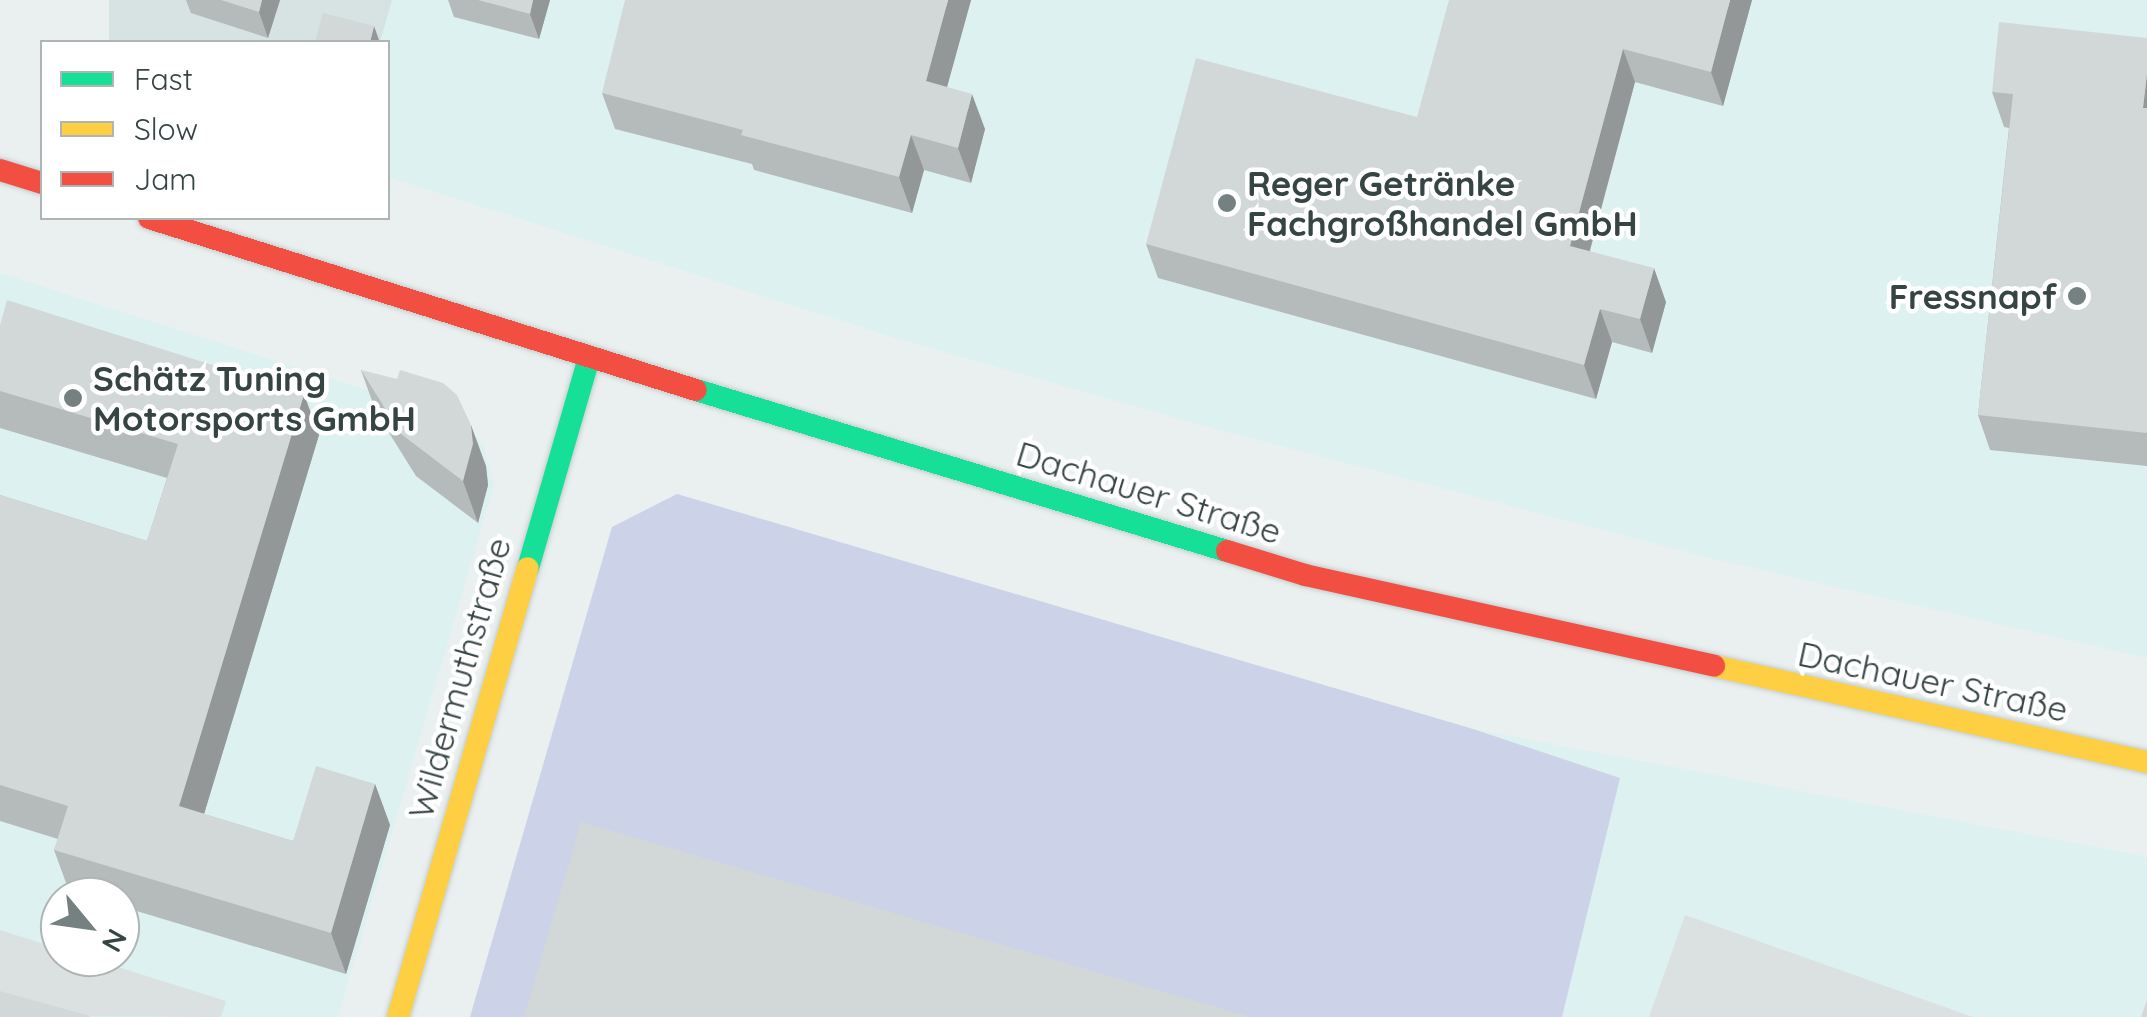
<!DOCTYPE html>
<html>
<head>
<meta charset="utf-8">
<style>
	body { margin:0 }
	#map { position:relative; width:2147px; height:1017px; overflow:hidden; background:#eaefef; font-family:Quicksand,sans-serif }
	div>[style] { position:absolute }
	.residential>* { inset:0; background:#d7e2e3; transform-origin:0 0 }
	.commercial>* { inset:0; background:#ddf1f0 }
	.green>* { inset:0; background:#ccd2e8 }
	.parking>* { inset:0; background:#dbe0e0 }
	.roads { filter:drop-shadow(0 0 2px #c3cecf) drop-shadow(0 0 2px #c3cecf) }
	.fast>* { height:22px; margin:-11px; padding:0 11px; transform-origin:11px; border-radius:11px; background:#16e098 }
	.slow>* { height:22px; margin:-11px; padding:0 11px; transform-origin:11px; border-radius:11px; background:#ffcf43 }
	.jam>* { height:22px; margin:-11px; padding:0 11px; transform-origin:11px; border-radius:11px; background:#f24e42 }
	.wall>* { inset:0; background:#b5baba }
	.shaded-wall>* { inset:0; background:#939797 }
	.building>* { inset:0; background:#d2d8d8 }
	.dots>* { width:28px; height:28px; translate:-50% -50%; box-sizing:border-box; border:5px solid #fff; border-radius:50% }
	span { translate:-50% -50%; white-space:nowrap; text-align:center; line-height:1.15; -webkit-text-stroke:9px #fff; paint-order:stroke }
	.poi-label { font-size:35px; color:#364444; font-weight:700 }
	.left { translate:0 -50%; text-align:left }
	.right { translate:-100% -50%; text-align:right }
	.street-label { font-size:35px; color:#364444 }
	.legend { position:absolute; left:40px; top:40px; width:350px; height:180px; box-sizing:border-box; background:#fff; border:2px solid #afb4b4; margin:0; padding:12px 18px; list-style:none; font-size:30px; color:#364444 }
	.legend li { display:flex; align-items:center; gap:20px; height:50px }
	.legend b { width:50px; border:2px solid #afb4b4 }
	.north { position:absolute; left:40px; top:877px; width:100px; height:100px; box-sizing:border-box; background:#fff; border:2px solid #afb4b4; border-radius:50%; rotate:119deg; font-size:28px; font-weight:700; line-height:40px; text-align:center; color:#364444 }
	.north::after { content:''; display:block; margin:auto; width:35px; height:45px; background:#758080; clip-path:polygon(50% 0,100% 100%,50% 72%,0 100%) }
</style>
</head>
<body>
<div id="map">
	<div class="residential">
		<div style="left:109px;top:0;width:283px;height:43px"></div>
	</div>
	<div class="commercial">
		<div style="clip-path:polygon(392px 0,2147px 0,2147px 658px,1714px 559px,1208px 427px,898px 339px,388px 177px,388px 42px,380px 42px)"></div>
		<div style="clip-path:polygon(evenodd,0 273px,458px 419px,484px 445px,494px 485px,338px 1017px,0 1017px,0 273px,60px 897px,120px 897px,120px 957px,60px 957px,60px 897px)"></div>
		<div style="clip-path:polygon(677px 494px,1473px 729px,2139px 855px,2147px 858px,2147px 1017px,470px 1017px,612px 527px)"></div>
	</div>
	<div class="green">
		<div style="clip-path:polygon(677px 494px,1473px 729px,1620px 778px,1562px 1017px,470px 1017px,612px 527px)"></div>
	</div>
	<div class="parking">
		<div style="clip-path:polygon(1685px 915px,1973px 1017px,1649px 1017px)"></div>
		<div style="clip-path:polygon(0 930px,60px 949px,60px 957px,86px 957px,226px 1001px,221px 1017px,0 1016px)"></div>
	</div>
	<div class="roads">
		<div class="fast">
			<div style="left:696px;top:390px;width:555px;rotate:16.87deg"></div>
			<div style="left:528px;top:568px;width:219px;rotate:-73.8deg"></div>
		</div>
		<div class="slow">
			<div style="left:1714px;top:666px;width:444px;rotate:12.5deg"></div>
			<div style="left:398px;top:1017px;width:467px;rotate:-73.9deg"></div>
		</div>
		<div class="jam">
			<div style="left:0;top:170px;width:44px;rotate:17.2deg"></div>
			<div style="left:149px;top:218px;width:573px;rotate:17.46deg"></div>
			<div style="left:1227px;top:551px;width:82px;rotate:17.1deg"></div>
			<div style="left:1305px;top:575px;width:419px;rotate:12.5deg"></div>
		</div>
	</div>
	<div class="wall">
		<div style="clip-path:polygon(186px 0,280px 0,268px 38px,191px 13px)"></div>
		<div style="clip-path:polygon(448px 0,550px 0,539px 39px,454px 17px)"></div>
		<div style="clip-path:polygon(971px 0,947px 87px,985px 129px,971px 183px,924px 170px,912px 213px,754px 170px,752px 164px,615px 129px,602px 93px)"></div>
		<div style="clip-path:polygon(1752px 0,1723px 106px,1635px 82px,1590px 251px,1666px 302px,1652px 353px,1612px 342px,1596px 399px,1158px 278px,1146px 244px,1417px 117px)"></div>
		<div style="clip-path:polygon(2147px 38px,2147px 466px,1990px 450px,1978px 415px,2009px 128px,2004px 127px,1992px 92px)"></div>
		<div style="clip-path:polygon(0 325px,319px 435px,204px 814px,293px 841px,375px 784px,390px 825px,346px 974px,120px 906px,120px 897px,89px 897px,69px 891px,54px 850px,58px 839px,0 821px,0 495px,147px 541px,167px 478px,0 428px)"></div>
		<div style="clip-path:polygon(361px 370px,486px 466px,488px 485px,478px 523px,416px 476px,376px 412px)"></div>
	</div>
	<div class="shaded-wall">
		<div style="clip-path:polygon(262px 0,280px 0,268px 38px,259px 12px)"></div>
		<div style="clip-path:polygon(533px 0,550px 0,539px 39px,530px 14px)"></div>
		<div style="clip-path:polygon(948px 0,971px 0,939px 116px,926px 81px)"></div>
		<div style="clip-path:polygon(1730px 0,1752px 0,1723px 106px,1711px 72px)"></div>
		<div style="clip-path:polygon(374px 26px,379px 40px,379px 42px,370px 42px)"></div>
		<div style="clip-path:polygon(1623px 49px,1635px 82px,1582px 279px,1570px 246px)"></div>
		<div style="clip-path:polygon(2147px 74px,2147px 118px,2143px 108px)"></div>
		<div style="clip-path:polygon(972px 94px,985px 129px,971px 183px,958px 148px)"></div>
		<div style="clip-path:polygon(911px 135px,924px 170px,912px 213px,899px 177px)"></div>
		<div style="clip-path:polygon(1654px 268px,1666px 302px,1652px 353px,1640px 319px)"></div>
		<div style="clip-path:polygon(1600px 309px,1612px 342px,1596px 399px,1584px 365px)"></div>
		<div style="clip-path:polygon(304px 394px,319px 435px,194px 847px,179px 806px)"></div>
		<div style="clip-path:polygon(471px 425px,486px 466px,488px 485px,478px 523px,463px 481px)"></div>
		<div style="clip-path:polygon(375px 784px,390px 825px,346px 974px,331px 933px)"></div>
	</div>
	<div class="building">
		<div style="clip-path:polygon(221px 0,262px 0,259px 12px)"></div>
		<div style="clip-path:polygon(478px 0,533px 0,530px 14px)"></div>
		<div style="clip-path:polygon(625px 0,948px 0,926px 81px,972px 94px,958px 148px,911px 135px,899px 177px,741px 135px,743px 130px,602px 93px)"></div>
		<div style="clip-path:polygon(1449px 0,1730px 0,1711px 72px,1623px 49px,1570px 246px,1654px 268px,1640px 319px,1600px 309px,1584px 365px,1146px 244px,1196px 58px,1417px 117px)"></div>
		<div style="clip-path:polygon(323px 13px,374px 26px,370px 42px,315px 42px)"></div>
		<div style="clip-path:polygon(1999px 22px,2147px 38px,2147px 74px,2143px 108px,2147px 108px,2147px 433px,1978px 415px,2013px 94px,1992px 92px)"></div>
		<div style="clip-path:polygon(7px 300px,304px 394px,179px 806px,293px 841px,316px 766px,375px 784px,331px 933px,54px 850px,68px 806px,0 785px,0 495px,147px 541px,178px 444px,0 391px,0 325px)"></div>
		<div style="clip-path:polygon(361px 370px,397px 379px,400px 370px,443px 383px,457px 395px,471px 425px,473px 444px,463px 481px,401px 434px)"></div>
		<div style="clip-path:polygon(581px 822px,1247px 1016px,1247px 1017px,524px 1017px)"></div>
		<div style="clip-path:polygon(0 991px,90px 1016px,89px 1017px,0 1017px)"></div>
		<div style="clip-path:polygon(2147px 1000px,2147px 1017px,2141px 1017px)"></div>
	</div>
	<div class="dots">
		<div style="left:1227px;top:203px;background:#758080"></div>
		<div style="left:2077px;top:296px;background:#758080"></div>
		<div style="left:73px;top:398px;background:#758080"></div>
	</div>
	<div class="poi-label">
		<span class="left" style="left:1247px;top:203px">Reger Getränke<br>Fachgroßhandel GmbH</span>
		<span class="right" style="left:2057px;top:296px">Fressnapf</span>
		<span class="left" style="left:93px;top:398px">Schätz Tuning<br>Motorsports GmbH</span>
	</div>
	<div class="street-label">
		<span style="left:1149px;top:492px;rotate:17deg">Dachauer Straße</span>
		<span style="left:459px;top:678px;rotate:-74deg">Wildermuthstraße</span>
		<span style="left:1933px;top:681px;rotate:12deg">Dachauer Straße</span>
	</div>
	<ul class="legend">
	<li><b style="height:12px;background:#16e098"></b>Fast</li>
	<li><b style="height:12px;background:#ffcf43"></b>Slow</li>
	<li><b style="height:12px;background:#f24e42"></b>Jam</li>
	</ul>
	<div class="north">N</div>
</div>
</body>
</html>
